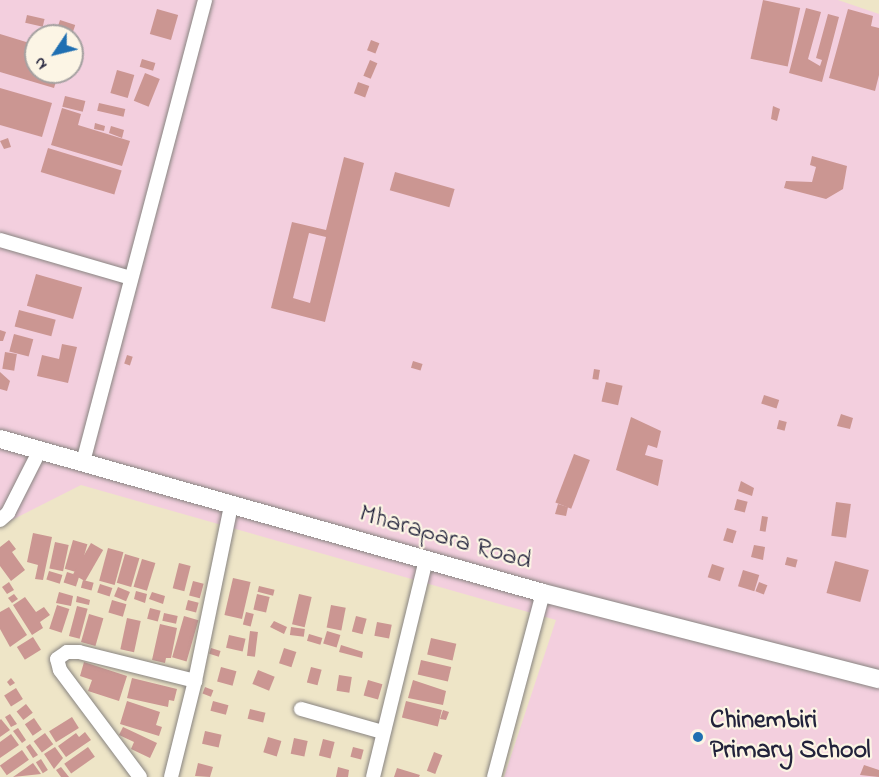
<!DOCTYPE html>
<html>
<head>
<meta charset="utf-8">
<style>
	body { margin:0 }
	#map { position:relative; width:879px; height:777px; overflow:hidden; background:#eee5c7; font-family:"Indie Flower",sans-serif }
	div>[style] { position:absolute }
	.built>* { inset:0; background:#f3cfde }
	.building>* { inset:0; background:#cb9692; transform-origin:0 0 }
	.roads { filter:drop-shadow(0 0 2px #888481) drop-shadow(0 0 2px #888481) }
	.minor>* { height:14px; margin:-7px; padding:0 7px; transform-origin:7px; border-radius:7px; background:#fff }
	.major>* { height:18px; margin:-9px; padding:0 9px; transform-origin:9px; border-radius:9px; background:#fff }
	.dots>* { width:16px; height:16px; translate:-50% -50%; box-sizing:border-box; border:3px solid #fcf5e5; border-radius:50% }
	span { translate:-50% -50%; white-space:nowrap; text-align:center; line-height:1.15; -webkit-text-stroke:4.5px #fcf5e5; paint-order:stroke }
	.street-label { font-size:26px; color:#22223b }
	.poi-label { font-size:26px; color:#22223b; font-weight:700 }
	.left { translate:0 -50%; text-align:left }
	.north { position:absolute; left:24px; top:24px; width:60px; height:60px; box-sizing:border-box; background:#fcf5e5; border:2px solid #a5a1a1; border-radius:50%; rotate:235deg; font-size:16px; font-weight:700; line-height:24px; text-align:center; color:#22223b }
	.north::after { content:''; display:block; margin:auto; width:21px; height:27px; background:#1f6fb2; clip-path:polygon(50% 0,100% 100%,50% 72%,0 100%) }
</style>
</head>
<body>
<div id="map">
	<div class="built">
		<div style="clip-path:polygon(evenodd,0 0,838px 0,879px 14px,879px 777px,504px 777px,556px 620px,81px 485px,0 526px,0 0,36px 36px,72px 36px,72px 72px,36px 72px,36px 36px)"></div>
	</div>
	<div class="building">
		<div style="left:763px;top:0;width:38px;height:60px;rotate:12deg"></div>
		<div style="clip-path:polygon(806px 8px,821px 12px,808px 59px,820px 66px,822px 60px,816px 58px,828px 14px,839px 17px,822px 82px,789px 73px)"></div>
		<div style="left:157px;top:9px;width:22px;height:26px;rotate:16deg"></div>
		<div style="clip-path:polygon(848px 9px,873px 16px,871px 26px,879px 28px,879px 75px,875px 91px,829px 78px)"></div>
		<div style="left:27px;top:15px;width:18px;height:8px;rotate:13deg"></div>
		<div style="left:60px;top:20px;width:16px;height:9px;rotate:18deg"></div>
		<div style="clip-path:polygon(0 34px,36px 45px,36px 72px,59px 72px,54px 88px,0 72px)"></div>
		<div style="left:371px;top:40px;width:9px;height:11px;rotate:21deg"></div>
		<div style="left:142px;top:59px;width:14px;height:8px;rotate:17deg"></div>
		<div style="left:370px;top:60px;width:8px;height:17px;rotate:23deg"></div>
		<div style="left:117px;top:70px;width:18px;height:24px;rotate:16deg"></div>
		<div style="left:145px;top:73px;width:16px;height:30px;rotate:22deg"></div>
		<div style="left:358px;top:82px;width:12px;height:12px;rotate:20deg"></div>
		<div style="clip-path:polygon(0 88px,52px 103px,42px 137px,0 125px)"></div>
		<div style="left:65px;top:96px;width:21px;height:11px;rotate:14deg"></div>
		<div style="left:99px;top:103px;width:27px;height:8px;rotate:13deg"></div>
		<div style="clip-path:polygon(773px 106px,780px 109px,777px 121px,771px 119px)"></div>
		<div style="clip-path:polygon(62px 108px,81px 114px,78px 125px,130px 141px,122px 166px,51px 145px)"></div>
		<div style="clip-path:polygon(95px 123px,105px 126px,104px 131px,94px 129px)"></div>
		<div style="clip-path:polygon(111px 126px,124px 130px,122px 138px,109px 133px)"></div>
		<div style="clip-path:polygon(8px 138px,11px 147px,4px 149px,0 141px)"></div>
		<div style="left:48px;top:148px;width:77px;height:25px;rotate:17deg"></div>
		<div style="clip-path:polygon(812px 156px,847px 166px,843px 189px,826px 199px,784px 188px,786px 181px,812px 182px,816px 167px,810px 165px)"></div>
		<div style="clip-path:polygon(evenodd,344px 157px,364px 163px,325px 322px,271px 308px,292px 222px,326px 230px,344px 157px,309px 233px,326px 237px,310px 303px,293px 298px,309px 233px)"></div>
		<div style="left:395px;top:172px;width:62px;height:19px;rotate:16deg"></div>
		<div style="left:36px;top:274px;width:48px;height:33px;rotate:16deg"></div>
		<div style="left:19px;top:310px;width:38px;height:17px;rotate:15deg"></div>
		<div style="clip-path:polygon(0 330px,6px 332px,3px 341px,0 341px)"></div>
		<div style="left:14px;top:334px;width:20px;height:18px;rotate:15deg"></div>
		<div style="clip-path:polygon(62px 344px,77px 347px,68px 383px,37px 376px,42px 355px,59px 359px)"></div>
		<div style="left:5px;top:352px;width:12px;height:17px;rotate:9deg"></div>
		<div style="left:127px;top:355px;width:6px;height:9px;rotate:18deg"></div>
		<div style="left:413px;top:361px;width:10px;height:7px;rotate:17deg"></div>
		<div style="left:594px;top:369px;width:6px;height:10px;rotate:9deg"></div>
		<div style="clip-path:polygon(0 372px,10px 381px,7px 391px,0 389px)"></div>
		<div style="left:606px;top:382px;width:17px;height:20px;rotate:13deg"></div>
		<div style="left:764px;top:395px;width:16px;height:9px;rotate:18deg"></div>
		<div style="clip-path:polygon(841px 414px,853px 418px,850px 429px,837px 426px)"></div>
		<div style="clip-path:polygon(631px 417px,661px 431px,657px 448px,648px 445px,645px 455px,663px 460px,658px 486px,616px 470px)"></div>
		<div style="left:779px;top:420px;width:8px;height:9px;rotate:14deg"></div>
		<div style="left:574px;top:454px;width:17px;height:52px;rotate:21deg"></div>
		<div style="clip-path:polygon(741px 481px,754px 488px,752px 496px,738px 491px)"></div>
		<div style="left:737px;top:499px;width:11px;height:11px;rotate:15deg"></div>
		<div style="left:836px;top:502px;width:15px;height:34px;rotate:8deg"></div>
		<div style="clip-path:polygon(558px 504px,568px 507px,566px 516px,555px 514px)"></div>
		<div style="left:762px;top:516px;width:6px;height:15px;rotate:9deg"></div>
		<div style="left:727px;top:528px;width:10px;height:13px;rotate:17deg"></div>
		<div style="clip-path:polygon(33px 533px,52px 537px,43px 580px,35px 579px,38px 565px,27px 562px)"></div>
		<div style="clip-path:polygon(9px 540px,16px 549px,12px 552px,25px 570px,11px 581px,0 566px,0 547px)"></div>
		<div style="left:73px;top:540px;width:15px;height:30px;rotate:16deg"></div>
		<div style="left:55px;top:542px;width:14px;height:27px;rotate:12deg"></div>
		<div style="left:91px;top:543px;width:14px;height:36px;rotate:30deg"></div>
		<div style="clip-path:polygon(754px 545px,765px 547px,763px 560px,751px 557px)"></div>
		<div style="left:108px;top:548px;width:16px;height:34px;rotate:15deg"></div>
		<div style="left:125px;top:554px;width:15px;height:30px;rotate:16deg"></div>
		<div style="left:787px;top:557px;width:11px;height:8px;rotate:15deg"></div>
		<div style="left:142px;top:559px;width:14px;height:29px;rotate:17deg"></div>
		<div style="left:835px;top:561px;width:35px;height:33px;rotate:15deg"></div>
		<div style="left:179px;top:563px;width:12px;height:26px;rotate:14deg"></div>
		<div style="left:712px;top:564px;width:13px;height:14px;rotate:18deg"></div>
		<div style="left:743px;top:570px;width:17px;height:17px;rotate:17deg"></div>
		<div style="left:49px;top:571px;width:14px;height:9px;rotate:17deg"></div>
		<div style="left:67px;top:572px;width:13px;height:11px;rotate:18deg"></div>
		<div style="left:233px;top:578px;width:18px;height:38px;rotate:13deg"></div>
		<div style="left:83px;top:580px;width:11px;height:8px;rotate:15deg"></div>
		<div style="left:193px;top:581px;width:11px;height:15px;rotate:15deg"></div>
		<div style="clip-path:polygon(9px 582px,14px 590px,7px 594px,2px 587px)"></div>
		<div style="left:759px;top:582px;width:9px;height:10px;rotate:21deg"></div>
		<div style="left:100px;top:584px;width:13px;height:9px;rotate:18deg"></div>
		<div style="left:259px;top:586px;width:16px;height:6px;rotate:14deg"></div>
		<div style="left:118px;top:587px;width:13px;height:10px;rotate:23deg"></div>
		<div style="clip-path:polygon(136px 591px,147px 594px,145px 603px,134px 599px)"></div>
		<div style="clip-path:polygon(59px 592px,73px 596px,71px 606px,56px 603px)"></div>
		<div style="clip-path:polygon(152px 592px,165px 596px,163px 604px,149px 599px)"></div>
		<div style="clip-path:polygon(14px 594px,18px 599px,12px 603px,8px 598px)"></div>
		<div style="left:257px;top:594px;width:13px;height:16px;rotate:13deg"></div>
		<div style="left:299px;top:594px;width:13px;height:31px;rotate:13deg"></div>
		<div style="clip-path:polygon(77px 596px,90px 600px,89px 605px,76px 602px)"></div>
		<div style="clip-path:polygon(25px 597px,36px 612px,44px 607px,50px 615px,40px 622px,43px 628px,32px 635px,13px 605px)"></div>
		<div style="left:112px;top:600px;width:15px;height:13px;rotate:16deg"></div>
		<div style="left:188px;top:600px;width:11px;height:10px;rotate:15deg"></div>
		<div style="left:57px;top:605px;width:13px;height:25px;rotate:18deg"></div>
		<div style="left:331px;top:605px;width:15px;height:23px;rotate:11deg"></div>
		<div style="left:77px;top:606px;width:11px;height:31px;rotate:15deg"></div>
		<div style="clip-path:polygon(9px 607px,27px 635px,10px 647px,0 629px,0 612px)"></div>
		<div style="left:150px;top:608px;width:11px;height:11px;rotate:15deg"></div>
		<div style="left:246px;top:612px;width:8px;height:13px;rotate:14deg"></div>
		<div style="left:164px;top:613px;width:14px;height:8px;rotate:12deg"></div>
		<div style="left:89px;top:614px;width:15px;height:29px;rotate:16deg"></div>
		<div style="left:184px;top:616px;width:15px;height:43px;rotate:16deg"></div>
		<div style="left:356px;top:616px;width:11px;height:16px;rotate:15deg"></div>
		<div style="left:127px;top:618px;width:14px;height:32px;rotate:12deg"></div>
		<div style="clip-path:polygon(274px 621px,287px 627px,284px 634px,270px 627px)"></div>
		<div style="left:377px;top:622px;width:15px;height:14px;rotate:11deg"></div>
		<div style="clip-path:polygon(160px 624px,177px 628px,171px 658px,166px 658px,165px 663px,152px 660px)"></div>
		<div style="left:291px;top:627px;width:14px;height:8px;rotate:8deg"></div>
		<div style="left:250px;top:631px;width:8px;height:25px;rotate:7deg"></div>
		<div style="left:327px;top:631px;width:14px;height:13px;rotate:17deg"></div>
		<div style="left:309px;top:634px;width:14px;height:7px;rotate:17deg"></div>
		<div style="left:229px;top:635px;width:17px;height:13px;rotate:13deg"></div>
		<div style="left:33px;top:637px;width:15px;height:19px;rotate:58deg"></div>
		<div style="left:431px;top:638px;width:26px;height:17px;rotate:13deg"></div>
		<div style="clip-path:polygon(341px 645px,363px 652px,362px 658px,339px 652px)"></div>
		<div style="left:211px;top:648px;width:10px;height:6px;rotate:17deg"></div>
		<div style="left:284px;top:648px;width:13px;height:16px;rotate:18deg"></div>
		<div style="left:421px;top:660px;width:31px;height:15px;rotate:13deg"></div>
		<div style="clip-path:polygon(84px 662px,127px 676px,119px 701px,88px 691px,92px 680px,80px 676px)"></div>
		<div style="left:221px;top:667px;width:16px;height:15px;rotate:15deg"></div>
		<div style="left:311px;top:667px;width:11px;height:16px;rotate:15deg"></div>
		<div style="left:258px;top:670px;width:18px;height:15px;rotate:22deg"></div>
		<div style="left:339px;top:675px;width:13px;height:16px;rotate:9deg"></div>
		<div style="clip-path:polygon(11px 678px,15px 683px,10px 686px,7px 682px)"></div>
		<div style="clip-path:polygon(132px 678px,177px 689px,174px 701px,169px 700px,168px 707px,127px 698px)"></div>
		<div style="left:368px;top:680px;width:15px;height:16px;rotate:16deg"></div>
		<div style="clip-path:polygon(413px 680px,446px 691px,443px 705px,408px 698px)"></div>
		<div style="left:205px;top:687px;width:9px;height:7px;rotate:21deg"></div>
		<div style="left:16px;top:688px;width:13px;height:14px;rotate:58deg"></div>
		<div style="clip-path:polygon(127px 701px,160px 712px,156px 725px,162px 727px,159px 736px,120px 724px)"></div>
		<div style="left:213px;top:701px;width:16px;height:10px;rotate:15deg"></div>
		<div style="left:406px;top:701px;width:37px;height:17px;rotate:14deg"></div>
		<div style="left:26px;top:704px;width:11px;height:12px;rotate:52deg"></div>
		<div style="left:250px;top:709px;width:16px;height:10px;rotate:14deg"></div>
		<div style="clip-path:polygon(443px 710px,449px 712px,446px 720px,440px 719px)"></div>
		<div style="clip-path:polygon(10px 714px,17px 724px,11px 727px,5px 717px)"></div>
		<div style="left:72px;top:717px;width:13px;height:27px;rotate:58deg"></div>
		<div style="left:34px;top:718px;width:14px;height:11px;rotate:56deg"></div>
		<div style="clip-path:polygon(1px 719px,10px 730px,0 737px,0 720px)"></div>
		<div style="clip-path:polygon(123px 727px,157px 743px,150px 758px,131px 749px,134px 742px,119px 735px)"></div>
		<div style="clip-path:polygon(18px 728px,26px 740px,22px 743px,13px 731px)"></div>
		<div style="left:205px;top:731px;width:17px;height:13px;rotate:13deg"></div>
		<div style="clip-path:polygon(85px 732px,91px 740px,66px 757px,58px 746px,76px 733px,79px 737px)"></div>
		<div style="left:45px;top:733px;width:14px;height:14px;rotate:54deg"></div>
		<div style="clip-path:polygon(11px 734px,19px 745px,0 758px,0 742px)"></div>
		<div style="left:268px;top:737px;width:14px;height:16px;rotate:17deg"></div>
		<div style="left:294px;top:738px;width:14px;height:16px;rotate:12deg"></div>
		<div style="left:323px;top:739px;width:12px;height:17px;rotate:14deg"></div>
		<div style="clip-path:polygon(30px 744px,38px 755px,33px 758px,26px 747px)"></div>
		<div style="clip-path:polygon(55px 747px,63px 758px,54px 769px,44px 754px)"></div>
		<div style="left:88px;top:747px;width:12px;height:29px;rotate:55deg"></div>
		<div style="left:353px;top:747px;width:11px;height:10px;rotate:15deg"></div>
		<div style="left:22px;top:750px;width:12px;height:27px;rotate:55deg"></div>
		<div style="left:434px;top:752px;width:9px;height:20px;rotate:21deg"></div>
		<div style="left:41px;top:759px;width:13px;height:6px;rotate:58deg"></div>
		<div style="clip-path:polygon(33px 763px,41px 774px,13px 777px)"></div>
		<div style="clip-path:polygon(198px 763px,213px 767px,210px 777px,195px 776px)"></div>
		<div style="clip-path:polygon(864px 765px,879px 770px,879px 777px,860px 775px)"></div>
		<div style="clip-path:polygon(61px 767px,69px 777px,61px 777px,56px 770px)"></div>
		<div style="clip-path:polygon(338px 767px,349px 770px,348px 777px,336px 777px)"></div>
		<div style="clip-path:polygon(397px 768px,420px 775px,419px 777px,394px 777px)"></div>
	</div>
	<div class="roads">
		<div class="minor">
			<div style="left:0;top:240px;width:136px;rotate:16.2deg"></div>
			<div style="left:83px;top:462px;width:478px;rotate:-75.2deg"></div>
			<div style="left:0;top:520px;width:11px;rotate:-41deg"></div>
			<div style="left:8px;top:513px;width:71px;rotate:-63.1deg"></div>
			<div style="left:301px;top:709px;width:85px;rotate:15.7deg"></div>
			<div style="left:140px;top:777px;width:134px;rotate:-126.8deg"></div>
			<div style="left:60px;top:670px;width:11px;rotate:-105deg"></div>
			<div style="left:57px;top:659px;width:12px;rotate:-35deg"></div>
			<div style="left:67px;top:652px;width:12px"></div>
			<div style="left:79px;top:652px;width:120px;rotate:14deg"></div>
			<div style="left:171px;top:777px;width:99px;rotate:-76deg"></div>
			<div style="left:195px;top:681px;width:180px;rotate:-78.4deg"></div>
			<div style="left:373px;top:777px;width:224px;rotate:-76.3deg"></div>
			<div style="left:494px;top:777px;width:190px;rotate:-75.1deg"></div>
		</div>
		<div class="major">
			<div style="left:0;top:439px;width:564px;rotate:15.83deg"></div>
			<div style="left:543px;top:593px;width:347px;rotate:14.4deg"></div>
		</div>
	</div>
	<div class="dots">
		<div style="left:698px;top:737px;background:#1f6fb2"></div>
	</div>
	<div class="street-label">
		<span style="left:445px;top:539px;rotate:16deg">Mharapara Road</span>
	</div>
	<div class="poi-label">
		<span class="left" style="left:710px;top:737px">Chinembiri<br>Primary School</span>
	</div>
	<div class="north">N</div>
</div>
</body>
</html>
